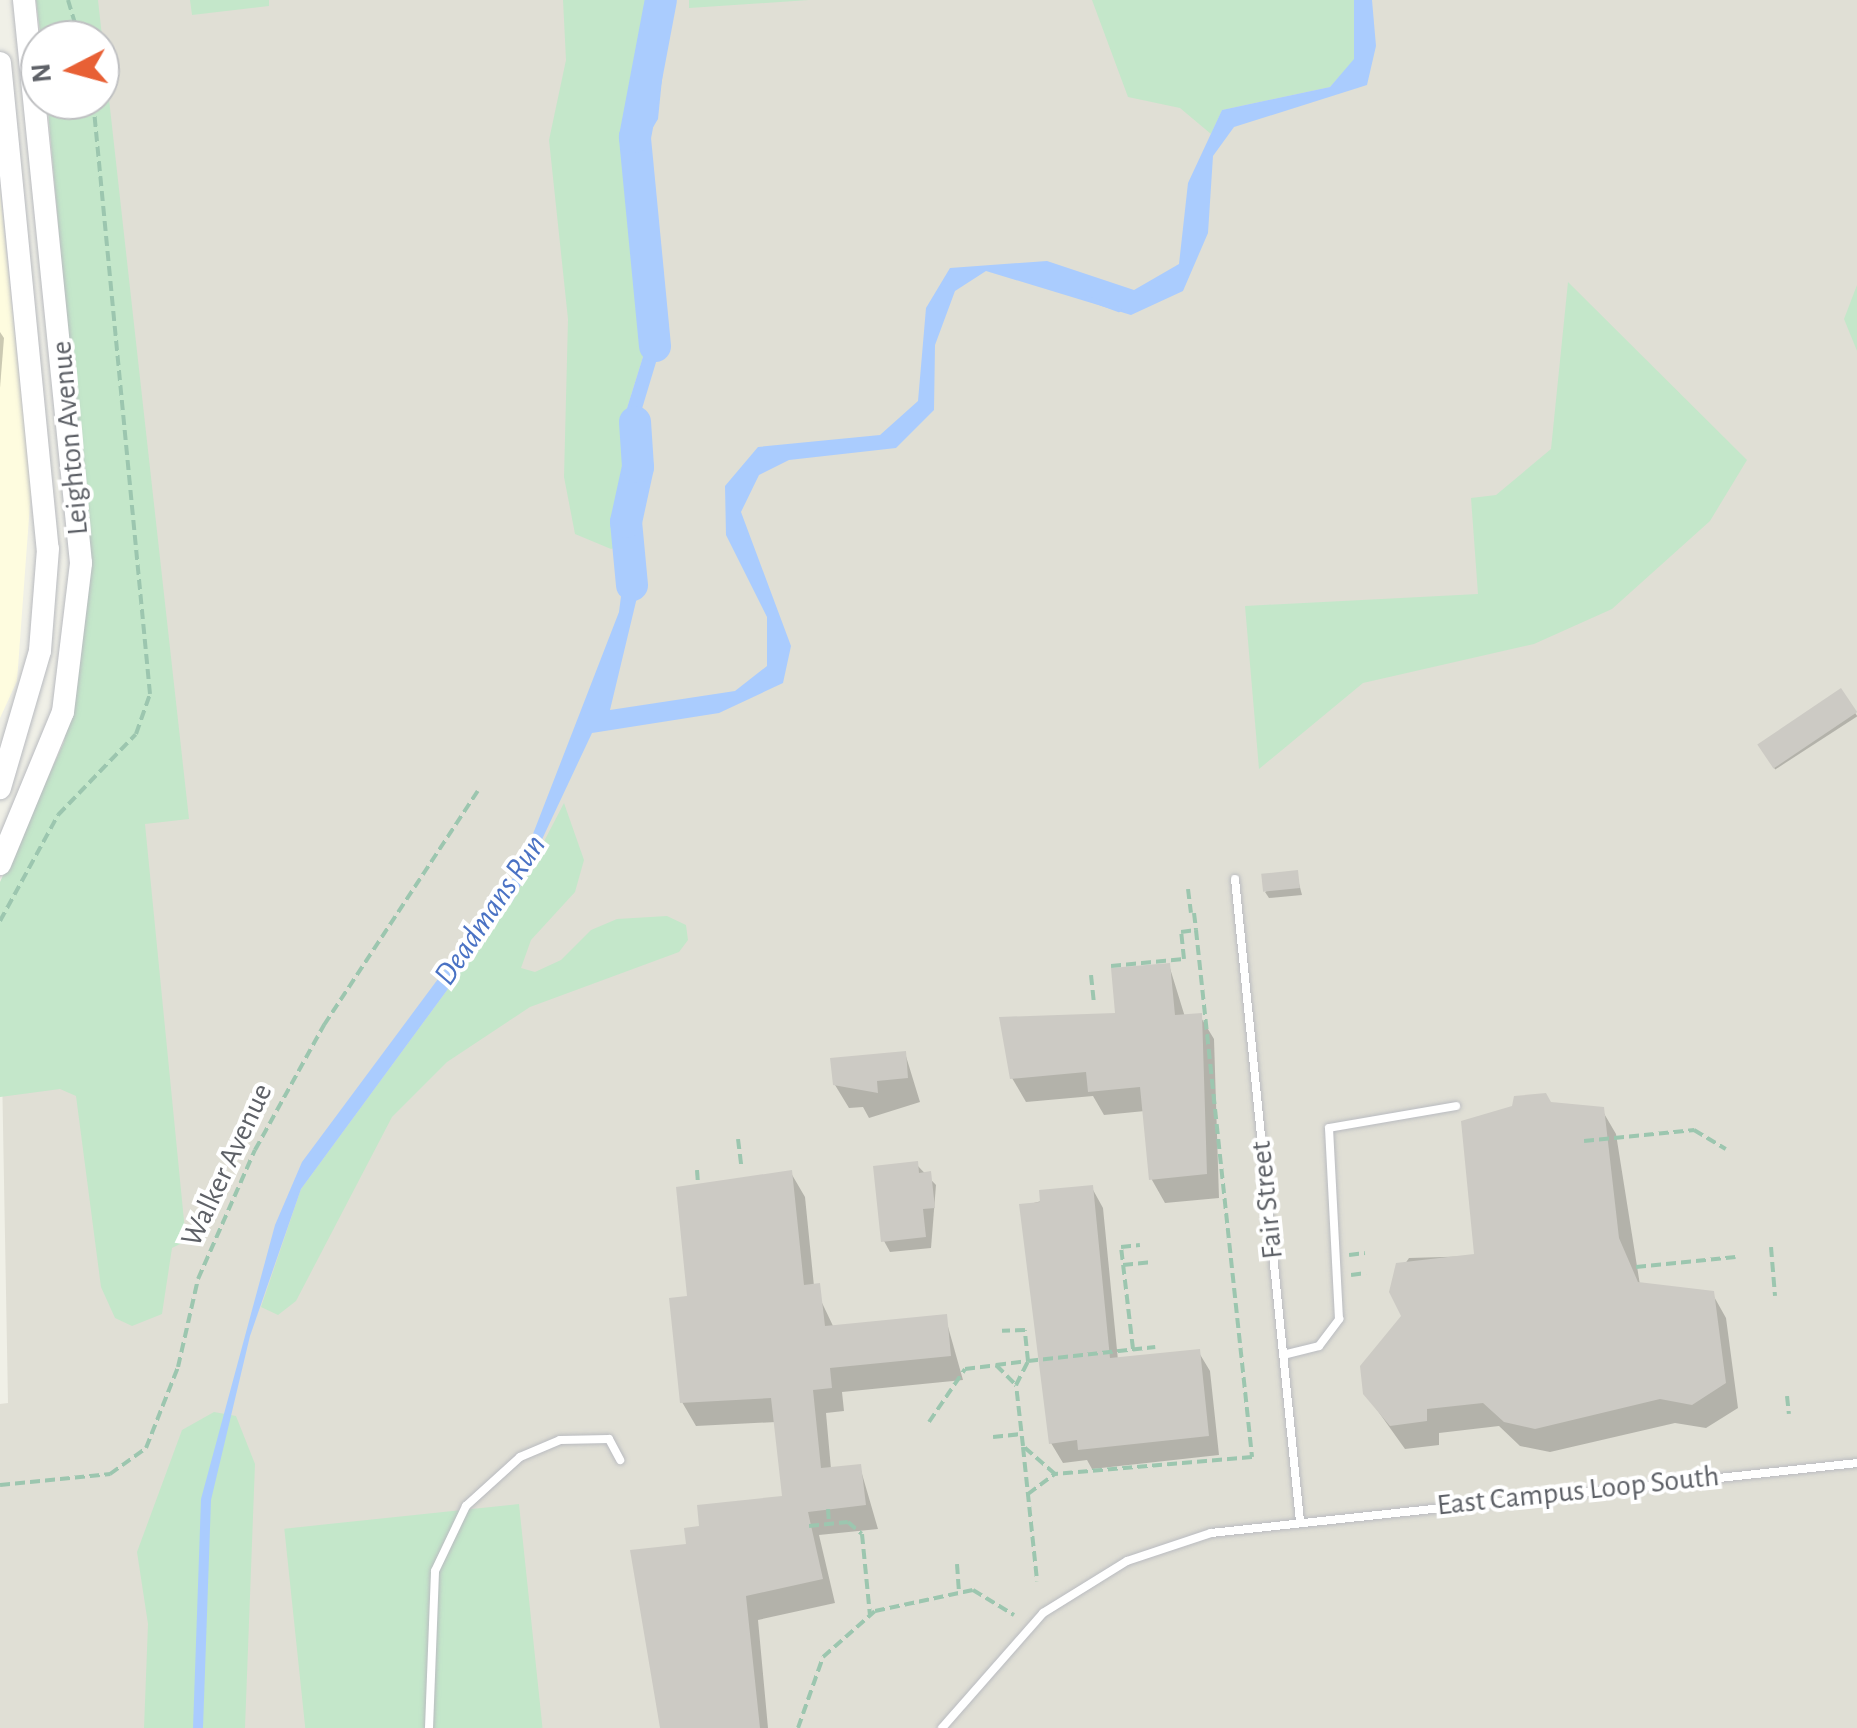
<!DOCTYPE html>
<html>
<head>
<meta charset="utf-8">
<style>
	body { margin:0 }
	#map { position:relative; width:1857px; height:1728px; overflow:hidden; background:#f0f0e7; font-family:"Alegreya Sans",sans-serif }
	div>[style] { position:absolute }
	.commercial>* { inset:0; background:#fefcdf }
	.education>* { inset:0; background:#e0dfd5 }
	.green>* { inset:0; background:#c4e7ca; transform-origin:0 0 }
	.water>* { inset:0; background:#aaccfe }
	.shadow>* { inset:0; background:#0003; transform-origin:0 0 }
	.stream>* { height:5px; margin:-2.5px; padding:0 2.5px; transform-origin:2.5px; border-radius:2.5px; background:#aaccfe }
	.river>* { height:32px; margin:-16px; padding:0 16px; transform-origin:16px; border-radius:16px; background:#aaccfe }
	.building>* { inset:0; background:#cccac4; transform-origin:0 0 }
	.path>* { height:4px; margin-top:-2px; transform-origin:0; background:repeating-linear-gradient(90deg,#9cc6af 0 10px,transparent 0 15px) }
	.roads { filter:drop-shadow(0 0 2px #b9bbc0) drop-shadow(0 0 2px #b9bbc0) }
	.service>* { height:8px; margin:-4px; padding:0 4px; transform-origin:4px; border-radius:4px; background:#fff }
	.secondary>* { height:22px; margin:-11px; padding:0 11px; transform-origin:11px; border-radius:11px; background:#fff }
	span { translate:-50% -50%; white-space:nowrap; text-align:center; line-height:1.15; -webkit-text-stroke:8px #fff; paint-order:stroke }
	.street-label { font-size:30px; color:#5e6167 }
	.water-label { font-size:32px; color:#4a72c4; font-style:italic }
	.north { position:absolute; left:20px; top:20px; width:100px; height:100px; box-sizing:border-box; background:#fff; border:2px solid #bfc0c2; border-radius:50%; rotate:264deg; font-size:28px; font-weight:700; line-height:40px; text-align:center; color:#5e6167 }
	.north::after { content:''; display:block; margin:auto; width:35px; height:45px; background:#e86035; clip-path:polygon(50% 0,100% 100%,50% 72%,0 100%) }
</style>
</head>
<body>
<div id="map">
	<div class="commercial">
		<div style="clip-path:polygon(0 192px,31px 490px,17px 681px,0 718px)"></div>
	</div>
	<div class="education">
		<div style="clip-path:polygon(94px 0,1857px 0,1857px 1728px,0 1728px,0 1404px,8px 1403px,0 959px,135px 844px)"></div>
	</div>
	<div class="green">
		<div style="clip-path:polygon(36px 0,98px 0,189px 819px,145px 824px,186px 1241px,172px 1248px,162px 1314px,132px 1326px,115px 1318px,101px 1287px,76px 1096px,60px 1089px,0 1097px,0 882px,64px 742px,90px 580px,47px 100px,100px 100px,100px 40px,41px 40px)"></div>
		<div style="clip-path:polygon(190px 0,269px 0,269px 6px,192px 15px)"></div>
		<div style="clip-path:polygon(563px 0,655px 0,644px 77px,651px 104px,626px 151px,651px 331px,623px 421px,628px 543px,611px 549px,575px 534px,564px 477px,568px 319px,549px 140px,566px 60px)"></div>
		<div style="clip-path:polygon(689px 0,809px 0,689px 8px)"></div>
		<div style="clip-path:polygon(1092px 0,1354px 0,1354px 60px,1330px 87px,1222px 110px,1211px 134px,1180px 108px,1128px 97px)"></div>
		<div style="clip-path:polygon(1568px 282px,1747px 460px,1710px 521px,1612px 609px,1534px 644px,1363px 683px,1259px 769px,1245px 606px,1478px 594px,1471px 498px,1496px 495px,1551px 449px)"></div>
		<div style="clip-path:polygon(1857px 285px,1857px 351px,1844px 319px)"></div>
		<div style="clip-path:polygon(564px 803px,584px 860px,575px 892px,531px 940px,521px 968px,535px 972px,561px 960px,591px 930px,617px 919px,667px 916px,686px 925px,688px 940px,679px 952px,530px 1007px,447px 1062px,392px 1117px,296px 1301px,278px 1315px,261px 1307px,301px 1189px,514px 899px)"></div>
		<div style="clip-path:polygon(214px 1412px,236px 1416px,255px 1464px,245px 1728px,144px 1728px,148px 1624px,137px 1552px,182px 1430px)"></div>
		<div style="left:519px;top:1504px;width:225px;height:236px;rotate:84deg"></div>
	</div>
	<div class="water">
		<div style="clip-path:polygon(655px 0,670px 0,658px 119px,640px 149px,663px 339px,638px 422px,639px 589px,610px 710px,735px 691px,767px 666px,767px 617px,726px 535px,725px 486px,758px 447px,880px 435px,918px 401px,926px 308px,950px 268px,1047px 261px,1134px 290px,1179px 264px,1188px 183px,1222px 110px,1330px 87px,1354px 59px,1354px 0,1372px 0,1376px 46px,1367px 85px,1234px 127px,1213px 156px,1208px 233px,1183px 291px,1131px 315px,986px 271px,955px 291px,935px 345px,934px 410px,896px 448px,789px 460px,759px 475px,741px 512px,791px 646px,783px 683px,719px 713px,592px 733px,514px 899px,301px 1189px,250px 1336px,211px 1500px,203px 1728px,193px 1728px,201px 1499px,275px 1225px,302px 1162px,519px 870px,619px 612px,628px 541px,623px 421px,651px 331px,626px 151px,651px 104px,644px 77px)"></div>
	</div>
	<div class="shadow">
		<div style="clip-path:polygon(0 332px,4px 338px,0 388px)"></div>
		<div style="left:1841px;top:691px;width:30px;height:98px;rotate:57deg"></div>
		<div style="clip-path:polygon(1296px 872px,1302px 895px,1269px 898px,1265px 892px)"></div>
		<div style="clip-path:polygon(1169px 965px,1185px 1017px,1200px 1016px,1214px 1039px,1219px 1198px,1165px 1203px,1152px 1180px,1145px 1111px,1104px 1115px,1093px 1096px,1026px 1102px,1012px 1078px,1118px 1016px)"></div>
		<div style="clip-path:polygon(905px 1053px,920px 1102px,869px 1118px,863px 1107px,849px 1108px,835px 1085px)"></div>
		<div style="clip-path:polygon(1550px 1104px,1602px 1110px,1616px 1134px,1640px 1285px,1712px 1293px,1726px 1318px,1738px 1408px,1706px 1428px,1675px 1423px,1550px 1452px,1520px 1446px,1499px 1426px,1439px 1433px,1439px 1445px,1405px 1449px,1365px 1393px,1404px 1316px,1392px 1283px,1409px 1258px,1477px 1256px)"></div>
		<div style="clip-path:polygon(916px 1164px,936px 1185px,931px 1248px,890px 1252px,884px 1241px)"></div>
		<div style="clip-path:polygon(791px 1173px,805px 1197px,814px 1286px,834px 1328px,945px 1316px,963px 1380px,842px 1392px,844px 1411px,826px 1413px,831px 1469px,860px 1467px,878px 1529px,819px 1535px,835px 1603px,758px 1620px,768px 1728px,662px 1728px,688px 1546px,785px 1498px,776px 1422px,696px 1426px,682px 1402px,690px 1298px)"></div>
		<div style="clip-path:polygon(1092px 1188px,1103px 1208px,1118px 1360px,1198px 1351px,1210px 1371px,1219px 1455px,1092px 1469px,1087px 1460px,1063px 1463px,1051px 1443px,1022px 1206px)"></div>
	</div>
	<div class="stream">
		<div style="left:1077px;top:294px;width:44px;rotate:20.1deg"></div>
	</div>
	<div class="river">
		<div style="left:655px;top:346px;width:210px;rotate:-95.5deg"></div>
		<div style="left:635px;top:137px;width:139px;rotate:-79.3deg"></div>
		<div style="left:632px;top:585px;width:63px;rotate:-95.4deg"></div>
		<div style="left:626px;top:522px;width:56px;rotate:-77.7deg"></div>
		<div style="left:638px;top:467px;width:45px;rotate:-93.8deg"></div>
	</div>
	<div class="building">
		<div style="left:1841px;top:688px;width:29px;height:101px;rotate:56deg"></div>
		<div style="left:1298px;top:870px;width:18px;height:37px;rotate:84deg"></div>
		<div style="clip-path:polygon(1170px 963px,1175px 1015px,1202px 1013px,1207px 1174px,1149px 1180px,1140px 1087px,1088px 1092px,1086px 1072px,1010px 1079px,999px 1017px,1115px 1013px,1111px 968px)"></div>
		<div style="clip-path:polygon(906px 1051px,908px 1078px,877px 1081px,878px 1093px,833px 1085px,830px 1058px)"></div>
		<div style="clip-path:polygon(1546px 1093px,1551px 1102px,1604px 1107px,1619px 1238px,1638px 1282px,1714px 1291px,1726px 1383px,1692px 1405px,1660px 1399px,1535px 1429px,1504px 1422px,1483px 1403px,1427px 1409px,1427px 1421px,1390px 1426px,1363px 1394px,1360px 1366px,1401px 1316px,1389px 1292px,1396px 1263px,1474px 1254px,1461px 1121px,1512px 1106px,1514px 1096px)"></div>
		<div style="clip-path:polygon(918px 1161px,919px 1173px,931px 1171px,935px 1208px,923px 1209px,926px 1237px,881px 1242px,873px 1166px)"></div>
		<div style="clip-path:polygon(792px 1170px,804px 1285px,820px 1283px,825px 1326px,947px 1314px,951px 1356px,830px 1368px,832px 1388px,813px 1390px,821px 1468px,861px 1464px,866px 1505px,808px 1512px,823px 1579px,746px 1596px,760px 1728px,660px 1728px,630px 1550px,686px 1544px,684px 1528px,699px 1526px,697px 1505px,782px 1496px,771px 1398px,680px 1403px,669px 1298px,687px 1296px,676px 1187px)"></div>
		<div style="clip-path:polygon(1093px 1185px,1110px 1358px,1200px 1349px,1209px 1436px,1078px 1450px,1077px 1440px,1049px 1444px,1019px 1204px,1040px 1202px,1039px 1190px)"></div>
	</div>
	<div class="path">
		<div style="left:68px;top:0;width:42px;rotate:73.3deg"></div>
		<div style="left:1188px;top:889px;width:24px;rotate:83deg"></div>
		<div style="left:1194px;top:913px;width:17px;rotate:83deg"></div>
		<div style="left:0;top:921px;width:121px;rotate:-61.3deg"></div>
		<div style="left:58px;top:815px;width:112px;rotate:-46.1deg"></div>
		<div style="left:136px;top:734px;width:42px;rotate:-70.7deg"></div>
		<div style="left:150px;top:694px;width:597px;rotate:-95.48deg"></div>
		<div style="left:1111px;top:966px;width:73px;rotate:-5.5deg"></div>
		<div style="left:1184px;top:959px;width:27px;rotate:-96deg"></div>
		<div style="left:1181px;top:932px;width:15px;rotate:-8deg"></div>
		<div style="left:1196px;top:930px;width:530px;rotate:83.93deg"></div>
		<div style="left:1252px;top:1457px;width:198px;rotate:175.1deg"></div>
		<div style="left:1055px;top:1474px;width:43px;rotate:-138.8deg"></div>
		<div style="left:1023px;top:1446px;width:61px;rotate:-96.5deg"></div>
		<div style="left:1016px;top:1385px;width:27px;rotate:-63deg"></div>
		<div style="left:1028px;top:1361px;width:128px;rotate:-6.3deg"></div>
		<div style="left:1091px;top:975px;width:30px;rotate:84deg"></div>
		<div style="left:738px;top:1139px;width:26px;rotate:83deg"></div>
		<div style="left:1584px;top:1141px;width:111px;rotate:-5.7deg"></div>
		<div style="left:1694px;top:1130px;width:37px;rotate:31deg"></div>
		<div style="left:697px;top:1170px;width:15px;rotate:86deg"></div>
		<div style="left:1771px;top:1247px;width:49px;rotate:85.3deg"></div>
		<div style="left:1349px;top:1255px;width:16px;rotate:-7deg"></div>
		<div style="left:1123px;top:1265px;width:27px;rotate:-6deg"></div>
		<div style="left:1636px;top:1267px;width:100px;rotate:-5.7deg"></div>
		<div style="left:1351px;top:1275px;width:15px;rotate:-8deg"></div>
		<div style="left:1133px;top:1349px;width:103px;rotate:-96.7deg"></div>
		<div style="left:1121px;top:1247px;width:19px;rotate:-6deg"></div>
		<div style="left:996px;top:1365px;width:32px;rotate:-7deg"></div>
		<div style="left:1028px;top:1361px;width:31px;rotate:-96deg"></div>
		<div style="left:1025px;top:1330px;width:23px;rotate:178deg"></div>
		<div style="left:1787px;top:1396px;width:18px;rotate:84deg"></div>
		<div style="left:929px;top:1422px;width:64px;rotate:-55.8deg"></div>
		<div style="left:965px;top:1369px;width:31px;rotate:-7deg"></div>
		<div style="left:996px;top:1365px;width:28px;rotate:45deg"></div>
		<div style="left:993px;top:1437px;width:28px;rotate:-6deg"></div>
		<div style="left:1023px;top:1447px;width:135px;rotate:84deg"></div>
		<div style="left:0;top:1485px;width:111px;rotate:-5.7deg"></div>
		<div style="left:110px;top:1474px;width:44px;rotate:-35.8deg"></div>
		<div style="left:146px;top:1448px;width:87px;rotate:-68.4deg"></div>
		<div style="left:178px;top:1367px;width:90px;rotate:-77.2deg"></div>
		<div style="left:198px;top:1279px;width:141px;rotate:-66.2deg"></div>
		<div style="left:255px;top:1150px;width:143px;rotate:-61.1deg"></div>
		<div style="left:324px;top:1025px;width:280px;rotate:-56.7deg"></div>
		<div style="left:1028px;top:1494px;width:34px;rotate:-37deg"></div>
		<div style="left:828px;top:1509px;width:15px;rotate:86deg"></div>
		<div style="left:809px;top:1526px;width:39px;rotate:-6deg"></div>
		<div style="left:848px;top:1522px;width:18px;rotate:41deg"></div>
		<div style="left:862px;top:1534px;width:81px;rotate:84.4deg"></div>
		<div style="left:957px;top:1564px;width:26px;rotate:86deg"></div>
		<div style="left:798px;top:1728px;width:75px;rotate:-70.6deg"></div>
		<div style="left:823px;top:1657px;width:69px;rotate:-41.5deg"></div>
		<div style="left:875px;top:1611px;width:100px;rotate:-12.1deg"></div>
		<div style="left:973px;top:1590px;width:48px;rotate:31.4deg"></div>
	</div>
	<div class="roads">
		<div class="service">
			<div style="left:1235px;top:879px;width:645px;rotate:84.22deg"></div>
			<div style="left:1283px;top:1355px;width:37px;rotate:-14deg"></div>
			<div style="left:1319px;top:1346px;width:34px;rotate:-53deg"></div>
			<div style="left:1339px;top:1319px;width:191px;rotate:-93deg"></div>
			<div style="left:1329px;top:1128px;width:129px;rotate:-9.8deg"></div>
			<div style="left:429px;top:1728px;width:157px;rotate:-87.8deg"></div>
			<div style="left:435px;top:1571px;width:72px;rotate:-64.5deg"></div>
			<div style="left:466px;top:1506px;width:73px;rotate:-42.2deg"></div>
			<div style="left:520px;top:1457px;width:43px;rotate:-23deg"></div>
			<div style="left:560px;top:1440px;width:49px;rotate:-1.2deg"></div>
			<div style="left:609px;top:1439px;width:24px;rotate:62deg"></div>
			<div style="left:942px;top:1728px;width:153px;rotate:-48.7deg"></div>
			<div style="left:1043px;top:1613px;width:99px;rotate:-31.8deg"></div>
			<div style="left:1127px;top:1561px;width:89px;rotate:-18.4deg"></div>
			<div style="left:1211px;top:1533px;width:650px;rotate:-6.18deg"></div>
		</div>
		<div class="secondary">
			<div style="left:0;top:63px;width:488px;rotate:84.4deg"></div>
			<div style="left:48px;top:549px;width:102px;rotate:94.5deg"></div>
			<div style="left:40px;top:651px;width:143px;rotate:106.3deg"></div>
			<div style="left:0;top:864px;width:165px;rotate:-67.5deg"></div>
			<div style="left:63px;top:712px;width:150px;rotate:-83.1deg"></div>
			<div style="left:81px;top:563px;width:566px;rotate:-95.78deg"></div>
		</div>
	</div>
	<div class="street-label">
		<span style="left:70px;top:438px;rotate:-95deg">Leighton Avenue</span>
		<span style="left:227px;top:1165px;rotate:-65deg">Walker Avenue</span>
		<span style="left:1267px;top:1200px;rotate:-96deg">Fair Street</span>
		<span style="left:1578px;top:1491px;rotate:-6deg">East Campus Loop South</span>
	</div>
	<div class="water-label">
		<span style="left:490px;top:910px;rotate:-56deg">Deadmans Run</span>
	</div>
	<div class="north">N</div>
</div>
</body>
</html>
